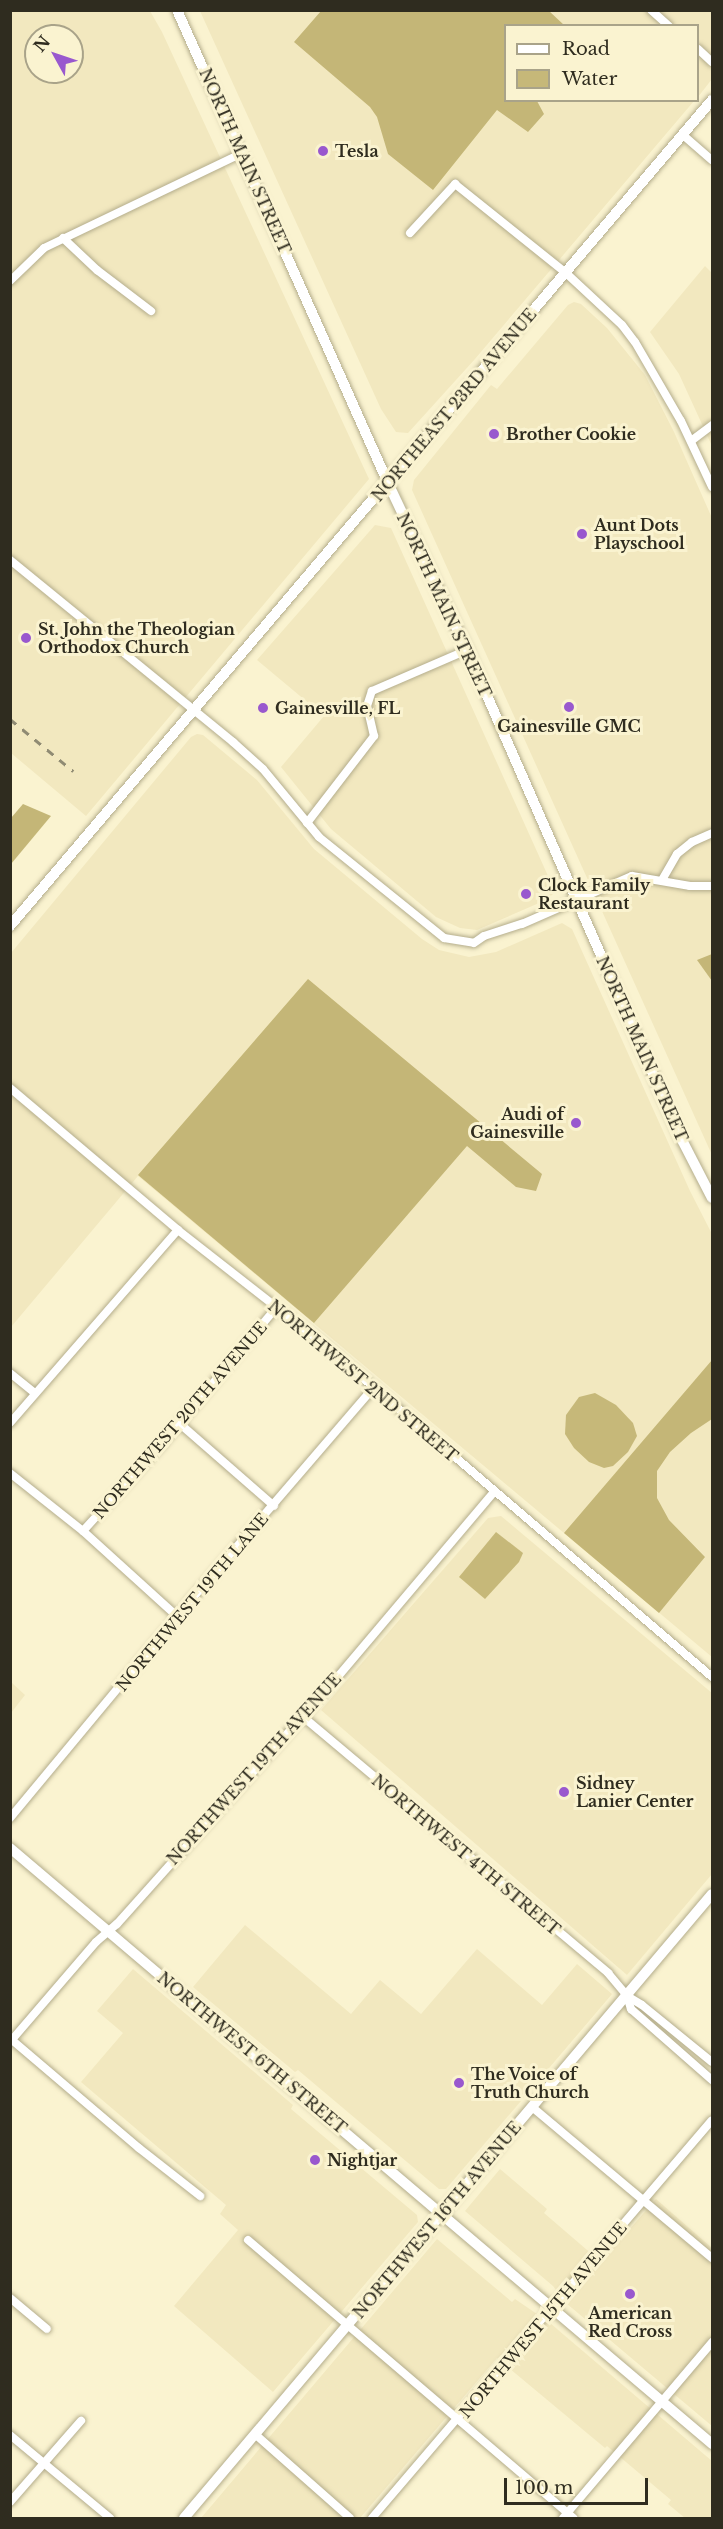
<!DOCTYPE html>
<html>
<head>
<meta charset="utf-8">
<style>
	body { margin:0 }
	#map { position:relative; width:723px; height:2529px; overflow:hidden; background:#faf3d0; font-family:"Libre Baskerville",serif }
	div>[style] { position:absolute }
	.built>* { inset:0; background:#f2e8bf }
	.forest>* { inset:0; background:#c4b677 }
	.water>* { inset:0; background:#c6b879 }
	.roads { filter:drop-shadow(0 0 2px #b4ad8c) drop-shadow(0 0 2px #b4ad8c) }
	.street>* { height:8px; margin:-4px; padding:0 4px; transform-origin:4px; border-radius:4px; background:#fff }
	.secondary>* { height:10px; margin:-5px; padding:0 5px; transform-origin:5px; border-radius:5px; background:#fff }
	.rail>* { height:3px; margin-top:-1.5px; transform-origin:0; background:repeating-linear-gradient(90deg,#908b73 0 8px,transparent 0 16px) }
	.dots>* { width:16px; height:16px; translate:-50% -50%; box-sizing:border-box; border:3px solid #faf3d0; border-radius:50% }
	span { translate:-50% -50%; white-space:nowrap; text-align:center; line-height:1.15; -webkit-text-stroke:6px #faf3d0; paint-order:stroke }
	.poi-label { font-size:16px; color:#2f2c1f; font-weight:700 }
	.left { translate:0 -50%; text-align:left }
	.right { translate:-100% -50%; text-align:right }
	.street-label { font-size:16px; color:#2f2c1f }
	.frame { position:absolute; inset:0; border:12px solid #2f2c1f; pointer-events:none }
	.legend { position:absolute; left:504px; top:24px; width:195px; height:78px; box-sizing:border-box; background:#faf3d0; border:2px solid #a9a389; margin:0; padding:8px 10px; list-style:none; font-size:18px; color:#2f2c1f }
	.legend li { display:flex; align-items:center; gap:12px; height:30px }
	.legend b { width:30px; border:2px solid #a9a389 }
	.north { position:absolute; left:24px; top:24px; width:60px; height:60px; box-sizing:border-box; background:#faf3d0; border:2px solid #a9a389; border-radius:50%; rotate:310deg; font-size:16px; font-weight:700; line-height:24px; text-align:center; color:#2f2c1f }
	.north::after { content:''; display:block; margin:auto; width:21px; height:27px; background:#9958ce; clip-path:polygon(50% 0,100% 100%,50% 72%,0 100%) }
	.scale { position:absolute; left:504px; top:2478px; width:144px; height:27px; box-sizing:border-box; border:3px solid #2f2c1f; border-top:0; padding-left:8px; font-size:18px; line-height:21px; white-space:nowrap; color:#2f2c1f; -webkit-text-stroke:4px #faf3d0; paint-order:stroke }
</style>
</head>
<body>
<div id="map">
	<div class="built">
		<div style="clip-path:polygon(evenodd,10px 11px,150px 11px,162px 32px,369px 479px,86px 816px,11px 753px,10px 11px,36px 36px,72px 36px,72px 72px,36px 72px,36px 36px)"></div>
		<div style="clip-path:polygon(200px 11px,712px 11px,712px 79px,698px 97px,698px 26px,506px 26px,506px 100px,694px 101px,475px 359px,408px 433px,396px 432px,381px 409px)"></div>
		<div style="clip-path:polygon(705px 266px,712px 273px,712px 446px,679px 374px,650px 332px)"></div>
		<div style="clip-path:polygon(574px 302px,581px 304px,607px 328px,645px 375px,674px 432px,712px 518px,712px 1155px,412px 490px,414px 480px,491px 385px,497px 389px,568px 305px)"></div>
		<div style="clip-path:polygon(375px 525px,391px 528px,553px 887px,553px 894px,546px 900px,477px 930px,460px 928px,436px 917px,331px 829px,281px 767px,324px 716px,257px 660px)"></div>
		<div style="clip-path:polygon(197px 734px,203px 735px,257px 780px,314px 849px,422px 939px,439px 950px,469px 957px,496px 952px,562px 923px,572px 929px,690px 1191px,712px 1234px,712px 1657px,138px 1176px,11px 1327px,11px 953px,191px 737px)"></div>
		<div style="clip-path:polygon(501px 1516px,712px 1693px,712px 1874px,627px 1975px,321px 1710px,488px 1518px)"></div>
		<div style="clip-path:polygon(11px 1682px,25px 1695px,11px 1713px)"></div>
		<div style="clip-path:polygon(245px 1925px,351px 2014px,380px 1980px,421px 2014px,477px 1949px,542px 2005px,577px 1964px,612px 1994px,446px 2189px,439px 2189px,298px 2070px,295px 2072px,193px 1987px)"></div>
		<div style="clip-path:polygon(133px 1969px,293px 2105px,291px 2109px,417px 2215px,418px 2222px,273px 2392px,174px 2306px,238px 2230px,220px 2214px,226px 2205px,81px 2082px,123px 2033px,97px 2011px)"></div>
		<div style="clip-path:polygon(500px 2169px,547px 2209px,544px 2213px,601px 2262px,656px 2199px,712px 2248px,712px 2426px,566px 2303px,553px 2286px,465px 2211px)"></div>
		<div style="clip-path:polygon(437px 2239px,512px 2302px,515px 2299px,550px 2323px,712px 2461px,712px 2518px,685px 2518px,668px 2504px,671px 2500px,607px 2446px,605px 2448px,497px 2358px,360px 2518px,201px 2518px)"></div>
	</div>
	<div class="forest">
		<div style="clip-path:polygon(321px 11px,549px 11px,564px 25px,506px 26px,506px 100px,537px 101px,544px 114px,528px 132px,497px 110px,433px 190px,388px 154px,377px 117px,370px 107px,294px 42px)"></div>
		<div style="clip-path:polygon(23px 804px,51px 816px,11px 864px,11px 818px)"></div>
		<div style="clip-path:polygon(712px 954px,712px 981px,697px 960px)"></div>
		<div style="clip-path:polygon(308px 979px,542px 1174px,536px 1191px,516px 1187px,467px 1146px,314px 1323px,138px 1175px)"></div>
		<div style="clip-path:polygon(712px 1360px,712px 1419px,691px 1433px,670px 1452px,657px 1471px,657px 1498px,669px 1520px,705px 1557px,659px 1613px,564px 1533px)"></div>
	</div>
	<div class="water">
		<div style="clip-path:polygon(595px 1393px,616px 1405px,633px 1423px,637px 1436px,628px 1452px,613px 1466px,604px 1468px,589px 1462px,574px 1448px,565px 1434px,566px 1415px,579px 1397px)"></div>
		<div style="clip-path:polygon(496px 1532px,523px 1553px,519px 1562px,485px 1599px,459px 1577px)"></div>
	</div>
	<div class="roads">
		<div class="street">
			<div style="left:651px;top:10px;width:24px;rotate:42deg"></div>
			<div style="left:698px;top:49px;width:19px;rotate:43deg"></div>
			<div style="left:683px;top:135px;width:38px;rotate:41deg"></div>
			<div style="left:410px;top:233px;width:67px;rotate:-47.4deg"></div>
			<div style="left:455px;top:184px;width:142px;rotate:38.7deg"></div>
			<div style="left:566px;top:273px;width:76px;rotate:42.9deg"></div>
			<div style="left:622px;top:325px;width:21px;rotate:53deg"></div>
			<div style="left:635px;top:342px;width:91px;rotate:59.8deg"></div>
			<div style="left:681px;top:421px;width:73px;rotate:64.8deg"></div>
			<div style="left:63px;top:238px;width:47px;rotate:43.3deg"></div>
			<div style="left:97px;top:270px;width:68px;rotate:37.2deg"></div>
			<div style="left:10px;top:281px;width:47px;rotate:-44.1deg"></div>
			<div style="left:44px;top:248px;width:217px;rotate:-25.6deg"></div>
			<div style="left:691px;top:441px;width:26px;rotate:-37deg"></div>
			<div style="left:10px;top:560px;width:288px;rotate:39.2deg"></div>
			<div style="left:233px;top:742px;width:40px;rotate:42deg"></div>
			<div style="left:263px;top:769px;width:88px;rotate:50.5deg"></div>
			<div style="left:319px;top:837px;width:161px;rotate:38.9deg"></div>
			<div style="left:444px;top:938px;width:30px;rotate:9deg"></div>
			<div style="left:474px;top:943px;width:12px;rotate:-35deg"></div>
			<div style="left:484px;top:936px;width:40px;rotate:-18deg"></div>
			<div style="left:522px;top:924px;width:120px;rotate:-23.6deg"></div>
			<div style="left:632px;top:876px;width:59px;rotate:9.8deg"></div>
			<div style="left:690px;top:886px;width:22px"></div>
			<div style="left:307px;top:823px;width:110px;rotate:-52.4deg"></div>
			<div style="left:374px;top:736px;width:31px;rotate:-103deg"></div>
			<div style="left:367px;top:706px;width:16px;rotate:-72deg"></div>
			<div style="left:372px;top:691px;width:103px;rotate:-23.3deg"></div>
			<div style="left:662px;top:880px;width:30px;rotate:-60deg"></div>
			<div style="left:677px;top:854px;width:19px;rotate:-39deg"></div>
			<div style="left:692px;top:842px;width:22px;rotate:-24deg"></div>
			<div style="left:10px;top:1088px;width:220px;rotate:40.2deg"></div>
			<div style="left:178px;top:1230px;width:182px;rotate:38.1deg"></div>
			<div style="left:321px;top:1342px;width:515px;rotate:40.59deg"></div>
			<div style="left:10px;top:1373px;width:32px;rotate:39deg"></div>
			<div style="left:10px;top:1423px;width:256px;rotate:-49deg"></div>
			<div style="left:179px;top:1423px;width:126px;rotate:41.1deg"></div>
			<div style="left:10px;top:1473px;width:93px;rotate:38.5deg"></div>
			<div style="left:83px;top:1531px;width:128px;rotate:42.2deg"></div>
			<div style="left:83px;top:1531px;width:116px;rotate:-47.8deg"></div>
			<div style="left:161px;top:1445px;width:180px;rotate:-50deg"></div>
			<div style="left:302px;top:1716px;width:400px;rotate:40deg"></div>
			<div style="left:608px;top:1973px;width:30px;rotate:50deg"></div>
			<div style="left:627px;top:1996px;width:14px;rotate:73deg"></div>
			<div style="left:631px;top:2009px;width:108px;rotate:41.2deg"></div>
			<div style="left:10px;top:1818px;width:282px;rotate:-50.3deg"></div>
			<div style="left:190px;top:1601px;width:282px;rotate:-49.3deg"></div>
			<div style="left:627px;top:1996px;width:17px;rotate:31deg"></div>
			<div style="left:642px;top:2005px;width:90px;rotate:39.2deg"></div>
			<div style="left:12px;top:2040px;width:167px;rotate:40.4deg"></div>
			<div style="left:139px;top:2148px;width:78px;rotate:38.2deg"></div>
			<div style="left:10px;top:2042px;width:132px;rotate:-49.3deg"></div>
			<div style="left:96px;top:1942px;width:28px;rotate:-41deg"></div>
			<div style="left:117px;top:1924px;width:327px;rotate:-48.2deg"></div>
			<div style="left:335px;top:1680px;width:246px;rotate:-49.8deg"></div>
			<div style="left:532px;top:2107px;width:235px;rotate:40deg"></div>
			<div style="left:248px;top:2240px;width:428px;rotate:40.5deg"></div>
			<div style="left:10px;top:2298px;width:48px;rotate:40deg"></div>
			<div style="left:10px;top:2435px;width:130px;rotate:39.7deg"></div>
			<div style="left:256px;top:2435px;width:125px;rotate:41.4deg"></div>
			<div style="left:10px;top:2502px;width:108px;rotate:-48.8deg"></div>
			<div style="left:372px;top:2518px;width:523px;rotate:-49.49deg"></div>
			<div style="left:563px;top:2518px;width:231px;rotate:-49.7deg"></div>
		</div>
		<div class="secondary">
			<div style="left:177px;top:10px;width:518px;rotate:65.96deg"></div>
			<div style="left:388px;top:483px;width:185px;rotate:64.7deg"></div>
			<div style="left:467px;top:650px;width:535px;rotate:66.31deg"></div>
			<div style="left:682px;top:1140px;width:65px;rotate:62.7deg"></div>
			<div style="left:10px;top:926px;width:1084px;rotate:-49.64deg"></div>
			<div style="left:10px;top:1848px;width:921px;rotate:40.33deg"></div>
			<div style="left:184px;top:2518px;width:817px;rotate:-49.76deg"></div>
		</div>
	</div>
	<div class="rail">
		<div style="left:10px;top:719px;width:82px;rotate:39.5deg"></div>
	</div>
	<div class="dots">
		<div style="left:323px;top:151px;background:#9958ce"></div>
		<div style="left:494px;top:434px;background:#9958ce"></div>
		<div style="left:582px;top:534px;background:#9958ce"></div>
		<div style="left:26px;top:638px;background:#9958ce"></div>
		<div style="left:569px;top:707px;background:#9958ce"></div>
		<div style="left:263px;top:708px;background:#9958ce"></div>
		<div style="left:526px;top:894px;background:#9958ce"></div>
		<div style="left:576px;top:1123px;background:#9958ce"></div>
		<div style="left:564px;top:1792px;background:#9958ce"></div>
		<div style="left:459px;top:2083px;background:#9958ce"></div>
		<div style="left:315px;top:2160px;background:#9958ce"></div>
		<div style="left:630px;top:2294px;background:#9958ce"></div>
	</div>
	<div class="poi-label">
		<span class="left" style="left:335px;top:151px">Tesla</span>
		<span class="left" style="left:506px;top:434px">Brother Cookie</span>
		<span class="left" style="left:594px;top:534px">Aunt Dots<br>Playschool</span>
		<span class="left" style="left:38px;top:638px">St. John the Theologian<br>Orthodox Church</span>
		<span class="left" style="left:275px;top:708px">Gainesville, FL</span>
		<span style="left:569px;top:726px">Gainesville GMC</span>
		<span class="left" style="left:538px;top:894px">Clock Family<br>Restaurant</span>
		<span class="right" style="left:564px;top:1123px">Audi of<br>Gainesville</span>
		<span class="left" style="left:576px;top:1792px">Sidney<br>Lanier Center</span>
		<span class="left" style="left:471px;top:2083px">The Voice of<br>Truth Church</span>
		<span class="left" style="left:327px;top:2160px">Nightjar</span>
		<span style="left:630px;top:2322px">American<br>Red Cross</span>
	</div>
	<div class="street-label">
		<span style="left:245px;top:161px;rotate:66deg">NORTH MAIN STREET</span>
		<span style="left:454px;top:405px;rotate:-50deg">NORTHEAST 23RD AVENUE</span>
		<span style="left:444px;top:605px;rotate:65deg">NORTH MAIN STREET</span>
		<span style="left:642px;top:1049px;rotate:66deg">NORTH MAIN STREET</span>
		<span style="left:363px;top:1381px;rotate:40deg">NORTHWEST 2ND STREET</span>
		<span style="left:180px;top:1420px;rotate:-49deg">NORTHWEST 20TH AVENUE</span>
		<span style="left:192px;top:1602px;rotate:-50deg">NORTHWEST 19TH LANE</span>
		<span style="left:254px;top:1769px;rotate:-48deg">NORTHWEST 19TH AVENUE</span>
		<span style="left:466px;top:1855px;rotate:40deg">NORTHWEST 4TH STREET</span>
		<span style="left:252px;top:2053px;rotate:40deg">NORTHWEST 6TH STREET</span>
		<span style="left:437px;top:2220px;rotate:-50deg">NORTHWEST 16TH AVENUE</span>
		<span style="left:543px;top:2320px;rotate:-50deg">NORTHWEST 15TH AVENUE</span>
	</div>
	<div class="frame"></div>
	<ul class="legend">
	<li><b style="height:8px;background:#fff"></b>Road</li>
	<li><b style="height:16px;background:#c6b879"></b>Water</li>
	</ul>
	<div class="north">N</div>
	<div class="scale">100 m</div>
</div>
</body>
</html>
